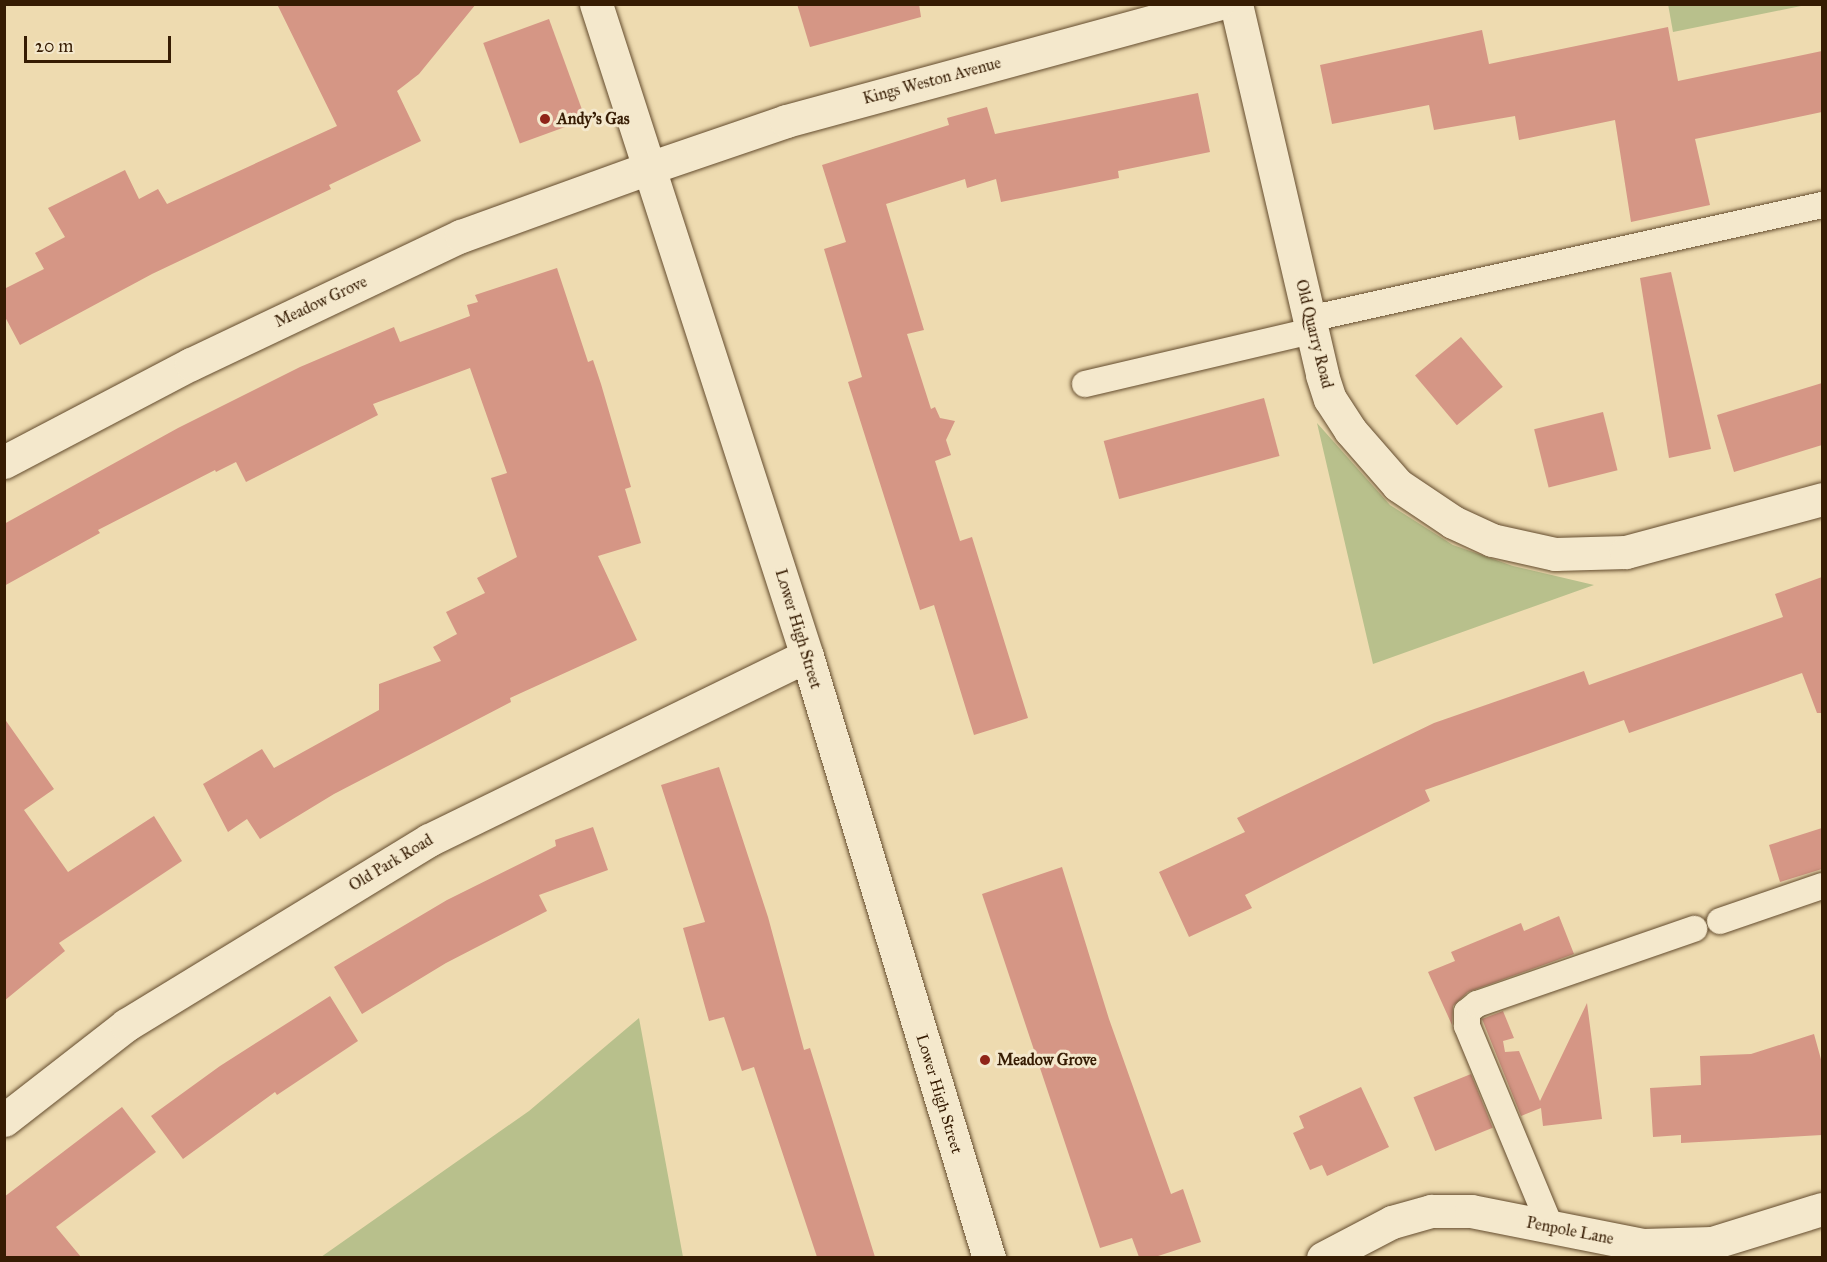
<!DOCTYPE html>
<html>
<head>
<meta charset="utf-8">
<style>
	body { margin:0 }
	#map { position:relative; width:1827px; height:1262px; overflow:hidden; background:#eedbb0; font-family:"IM FELL Great Primer",serif }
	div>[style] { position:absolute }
	.green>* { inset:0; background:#b8c08c }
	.building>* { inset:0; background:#d59685; transform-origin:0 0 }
	.roads { filter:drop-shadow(0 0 2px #644c2e) drop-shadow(0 0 2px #644c2e) }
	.lane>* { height:26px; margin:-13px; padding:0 13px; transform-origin:13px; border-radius:13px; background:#f4e8cc }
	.street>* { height:33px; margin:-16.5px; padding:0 16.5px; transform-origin:16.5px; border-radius:16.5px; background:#f4e8cc }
	.secondary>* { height:33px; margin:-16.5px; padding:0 16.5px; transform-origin:16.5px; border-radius:16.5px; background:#f4e8cc }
	.dots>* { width:16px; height:16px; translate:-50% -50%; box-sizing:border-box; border:3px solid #f4e8cc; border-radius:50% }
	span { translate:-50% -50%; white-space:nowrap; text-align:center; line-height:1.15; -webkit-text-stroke:6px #f4e8cc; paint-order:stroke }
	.street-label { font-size:16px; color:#361c03 }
	.poi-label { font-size:16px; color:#361c03; font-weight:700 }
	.left { translate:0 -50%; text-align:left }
	.frame { position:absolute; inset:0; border:6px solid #361c03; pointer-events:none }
	.scale { position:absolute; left:24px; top:36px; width:147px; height:27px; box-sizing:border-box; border:3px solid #361c03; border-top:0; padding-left:8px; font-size:18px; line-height:21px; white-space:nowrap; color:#361c03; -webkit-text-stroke:4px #f4e8cc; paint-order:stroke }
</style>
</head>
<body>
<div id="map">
	<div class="green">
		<div style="clip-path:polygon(1668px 4px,1806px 4px,1806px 5px,1673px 32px)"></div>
		<div style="clip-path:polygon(1317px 423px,1390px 505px,1453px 545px,1513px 566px,1594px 585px,1373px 664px)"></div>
		<div style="clip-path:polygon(639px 1018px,683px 1257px,321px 1257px,529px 1111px)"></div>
	</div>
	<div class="building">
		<div style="clip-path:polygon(277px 4px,476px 4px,419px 74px,397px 91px,421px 141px,329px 185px,331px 189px,152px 274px,20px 345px,4px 315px,4px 289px,44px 269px,35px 253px,65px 237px,48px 208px,125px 170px,139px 199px,158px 189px,167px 204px,337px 126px)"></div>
		<div style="clip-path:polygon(797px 4px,919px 4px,921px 17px,810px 47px)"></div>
		<div style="left:549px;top:19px;width:107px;height:70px;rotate:70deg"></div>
		<div style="clip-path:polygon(1668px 27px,1678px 81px,1822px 51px,1822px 112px,1695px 139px,1710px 205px,1631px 222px,1615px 120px,1519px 140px,1515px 116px,1434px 130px,1429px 105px,1332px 124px,1320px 65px,1482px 30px,1489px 64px)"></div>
		<div style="clip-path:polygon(1198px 93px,1210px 152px,1118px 171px,1119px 178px,1001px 202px,996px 179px,967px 188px,965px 179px,886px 204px,924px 330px,907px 334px,931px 409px,935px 407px,940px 418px,955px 421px,946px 440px,951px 455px,935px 461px,960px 541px,972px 537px,1028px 718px,974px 735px,934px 605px,920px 610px,848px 382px,862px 377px,824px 249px,846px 242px,822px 165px,949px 125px,947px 118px,987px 107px,995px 134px)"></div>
		<div style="clip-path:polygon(557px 268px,588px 362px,593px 360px,601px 384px,631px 487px,625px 489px,641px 543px,598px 556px,637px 640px,510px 698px,511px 702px,334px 794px,260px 839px,247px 819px,228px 832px,203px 784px,262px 749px,274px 768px,379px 710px,379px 684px,441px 661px,433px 647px,457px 634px,446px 612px,485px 593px,477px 578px,517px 557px,491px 478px,507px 473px,470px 368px,373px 404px,378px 415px,246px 482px,236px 462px,216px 472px,215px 470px,98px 530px,100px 533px,4px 586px,4px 524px,178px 428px,300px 367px,394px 327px,400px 342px,470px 316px,467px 305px,478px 302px,475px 295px)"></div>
		<div style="clip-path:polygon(1671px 272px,1711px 449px,1669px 458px,1640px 278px)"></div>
		<div style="left:1461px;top:337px;width:65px;height:60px;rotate:50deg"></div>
		<div style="clip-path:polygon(1822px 383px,1822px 445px,1734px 472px,1717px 415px)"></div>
		<div style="left:1264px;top:398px;width:60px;height:166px;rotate:75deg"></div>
		<div style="left:1603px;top:412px;width:60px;height:71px;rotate:76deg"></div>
		<div style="clip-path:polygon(1822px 577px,1822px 713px,1817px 713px,1802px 673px,1629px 733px,1624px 720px,1425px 790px,1430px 801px,1245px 895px,1252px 908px,1189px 937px,1159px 872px,1245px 832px,1237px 818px,1434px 723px,1584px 671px,1589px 685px,1783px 617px,1775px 594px)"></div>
		<div style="clip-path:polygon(4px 718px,54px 789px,24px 810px,68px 872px,154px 816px,182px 861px,59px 943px,65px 951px,4px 1001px)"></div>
		<div style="clip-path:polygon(719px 767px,768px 917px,804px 1050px,810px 1048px,875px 1257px,817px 1257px,754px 1067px,742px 1071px,724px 1017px,709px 1021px,683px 928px,705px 922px,661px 785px)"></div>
		<div style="clip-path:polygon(593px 827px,608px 870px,539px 895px,547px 911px,446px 963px,362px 1014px,334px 967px,447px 900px,556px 846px,555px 840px)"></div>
		<div style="clip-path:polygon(1822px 828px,1822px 869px,1780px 882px,1769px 845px)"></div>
		<div style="clip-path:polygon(1062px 867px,1109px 1019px,1171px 1194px,1183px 1189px,1201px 1242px,1155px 1257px,1139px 1257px,1132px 1238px,1100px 1248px,982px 894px)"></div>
		<div style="clip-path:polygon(1559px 916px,1574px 954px,1468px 992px,1453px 1006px,1452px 1025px,1428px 972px,1455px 961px,1451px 952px,1521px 923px,1524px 931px)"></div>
		<div style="clip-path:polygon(330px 996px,358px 1041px,277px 1095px,275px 1092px,183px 1159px,151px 1116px,220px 1066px)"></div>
		<div style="clip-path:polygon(1587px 1003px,1602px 1119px,1543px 1126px,1541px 1108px,1521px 1116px,1482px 1019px,1503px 1011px,1514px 1038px,1503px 1041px,1505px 1052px,1519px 1051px,1540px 1101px)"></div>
		<div style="clip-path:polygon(1814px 1034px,1822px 1063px,1822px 1135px,1681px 1143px,1681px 1135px,1653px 1137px,1650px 1088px,1701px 1085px,1700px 1056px,1751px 1054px)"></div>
		<div style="left:1471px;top:1074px;width:58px;height:62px;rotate:68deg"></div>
		<div style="clip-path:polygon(1361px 1087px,1389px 1147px,1327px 1176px,1322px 1165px,1310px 1170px,1293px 1133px,1304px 1128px,1299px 1116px)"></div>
		<div style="clip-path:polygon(122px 1107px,156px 1152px,56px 1227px,81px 1257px,4px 1257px,4px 1197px)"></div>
	</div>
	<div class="roads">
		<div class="lane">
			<div style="left:1309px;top:319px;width:526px;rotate:-12.53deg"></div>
			<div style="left:1085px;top:384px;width:232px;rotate:-13.2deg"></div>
			<div style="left:1720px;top:921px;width:108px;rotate:-18.9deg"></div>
			<div style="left:1551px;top:1228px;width:219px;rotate:-112.6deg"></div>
			<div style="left:1467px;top:1026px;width:14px;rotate:-90deg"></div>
			<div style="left:1467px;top:1012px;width:13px;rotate:-39deg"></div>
			<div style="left:1477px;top:1004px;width:230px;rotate:-19.1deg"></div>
		</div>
		<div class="street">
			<div style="left:1236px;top:4px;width:381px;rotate:76.9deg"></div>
			<div style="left:1322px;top:375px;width:25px;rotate:72deg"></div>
			<div style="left:1330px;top:399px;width:37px;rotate:57deg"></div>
			<div style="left:1350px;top:430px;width:73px;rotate:48.9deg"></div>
			<div style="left:1398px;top:485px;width:66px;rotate:33.9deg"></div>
			<div style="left:1453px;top:522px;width:43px;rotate:24.8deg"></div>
			<div style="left:1492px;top:540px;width:65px;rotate:12.5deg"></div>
			<div style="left:1555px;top:554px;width:71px;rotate:-1.6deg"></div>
			<div style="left:1626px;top:552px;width:203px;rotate:-15.1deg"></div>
			<div style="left:4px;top:462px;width:211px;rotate:-27.7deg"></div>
			<div style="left:191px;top:364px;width:299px;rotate:-25.4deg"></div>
			<div style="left:461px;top:236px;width:200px;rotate:-19.9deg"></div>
			<div style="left:4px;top:1120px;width:155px;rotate:-37.9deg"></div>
			<div style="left:126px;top:1025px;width:355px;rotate:-31.4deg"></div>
			<div style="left:429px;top:840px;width:420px;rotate:-26deg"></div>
			<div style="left:1323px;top:1258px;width:78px;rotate:-27.6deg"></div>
			<div style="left:1392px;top:1222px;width:41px;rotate:-15.8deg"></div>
			<div style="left:1431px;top:1211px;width:40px"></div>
			<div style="left:1471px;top:1211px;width:175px;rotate:11.2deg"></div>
			<div style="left:1643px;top:1245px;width:69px;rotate:-1.7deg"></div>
			<div style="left:1712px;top:1243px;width:115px;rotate:-17.2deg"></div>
		</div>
		<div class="secondary">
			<div style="left:596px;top:4px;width:685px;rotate:72.07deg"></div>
			<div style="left:807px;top:656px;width:629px;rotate:73.18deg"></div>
			<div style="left:649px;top:168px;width:145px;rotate:-18.9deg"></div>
			<div style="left:786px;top:121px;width:447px;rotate:-15.2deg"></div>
		</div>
	</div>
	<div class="dots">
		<div style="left:545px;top:119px;background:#8f2418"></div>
		<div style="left:985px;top:1060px;background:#8f2418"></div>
	</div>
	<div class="street-label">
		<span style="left:932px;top:81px;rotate:-15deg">Kings Weston Avenue</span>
		<span style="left:321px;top:302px;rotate:-25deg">Meadow Grove</span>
		<span style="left:1314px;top:334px;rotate:76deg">Old Quarry Road</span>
		<span style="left:798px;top:629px;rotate:73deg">Lower High Street</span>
		<span style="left:391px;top:863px;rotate:-31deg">Old Park Road</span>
		<span style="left:939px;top:1094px;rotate:73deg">Lower High Street</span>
		<span style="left:1570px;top:1231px;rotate:11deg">Penpole Lane</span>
	</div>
	<div class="poi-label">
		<span class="left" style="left:557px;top:119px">Andy's Gas</span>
		<span class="left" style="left:997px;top:1060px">Meadow Grove</span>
	</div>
	<div class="frame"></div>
	<div class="scale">20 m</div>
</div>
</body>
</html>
